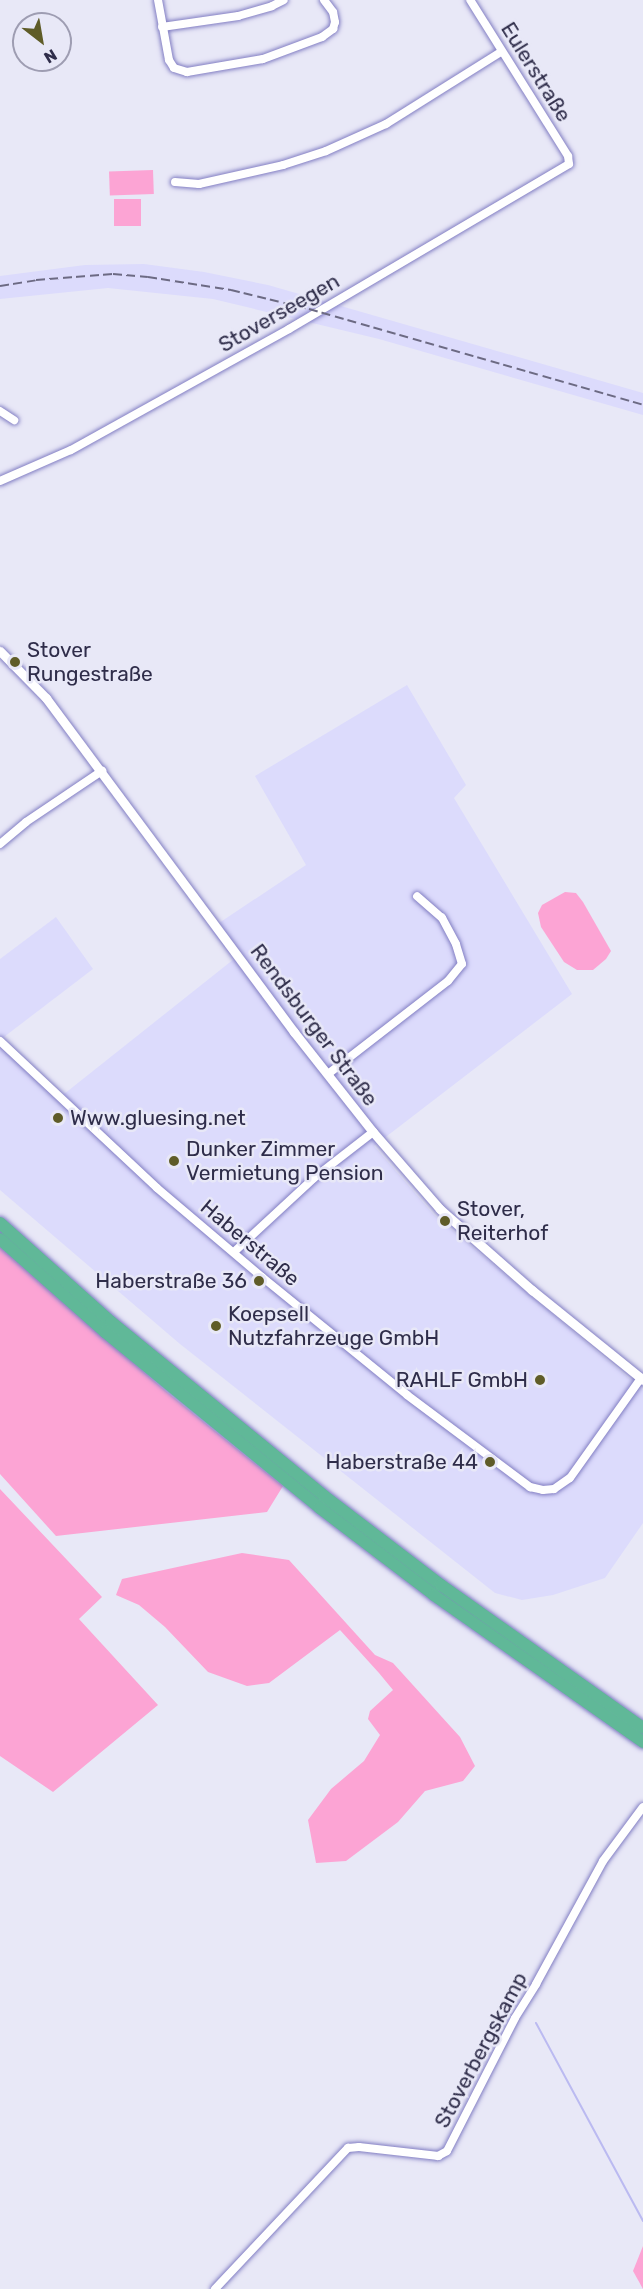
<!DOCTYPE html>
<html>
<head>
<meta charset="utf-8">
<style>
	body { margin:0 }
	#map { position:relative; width:643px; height:2289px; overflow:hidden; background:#e8e8f7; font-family:Rubik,sans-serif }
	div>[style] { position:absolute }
	.built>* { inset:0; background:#dcdbfc }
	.green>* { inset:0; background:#fca4d4; transform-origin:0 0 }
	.stream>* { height:2px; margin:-1px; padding:0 1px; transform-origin:1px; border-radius:1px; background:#bbbaf1 }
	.roads { filter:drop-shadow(0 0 2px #827ec3) drop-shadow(0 0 2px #827ec3) }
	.minor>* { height:8px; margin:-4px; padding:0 4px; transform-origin:4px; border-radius:4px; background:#fff }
	.tertiary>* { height:9px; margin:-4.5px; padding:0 4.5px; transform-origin:4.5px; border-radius:4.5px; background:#fff }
	.trunk>* { height:12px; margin:-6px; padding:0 6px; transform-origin:6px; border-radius:6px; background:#60b898 }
	.rail>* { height:2px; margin-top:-1px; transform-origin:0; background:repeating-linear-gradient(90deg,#6c6a83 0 9px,transparent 0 13.5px) }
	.dots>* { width:16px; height:16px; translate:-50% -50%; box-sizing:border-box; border:3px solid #e8e8f7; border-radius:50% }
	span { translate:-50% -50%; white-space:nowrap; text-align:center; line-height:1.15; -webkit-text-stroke:5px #e8e8f7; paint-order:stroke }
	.street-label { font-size:21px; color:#2f2d4a }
	.poi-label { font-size:21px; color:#2f2d4a }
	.left { translate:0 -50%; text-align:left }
	.right { translate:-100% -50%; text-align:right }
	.north { position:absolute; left:12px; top:12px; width:60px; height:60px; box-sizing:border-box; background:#e8e8f7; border:2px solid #9e9db2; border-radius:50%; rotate:149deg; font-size:16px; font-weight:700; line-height:24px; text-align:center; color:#2f2d4a }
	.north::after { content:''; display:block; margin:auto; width:21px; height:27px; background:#5f5c28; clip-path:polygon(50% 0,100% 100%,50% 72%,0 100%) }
</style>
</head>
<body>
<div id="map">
	<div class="built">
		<div style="clip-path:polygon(144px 264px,204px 272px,268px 285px,643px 393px,643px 415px,379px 339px,213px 299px,108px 288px,0 299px,0 276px,85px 265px)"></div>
		<div style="clip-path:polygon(407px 685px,466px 785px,454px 798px,572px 994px,374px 1146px,434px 1215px,643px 1390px,643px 1523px,605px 1578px,553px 1595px,522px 1600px,495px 1593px,180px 1344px,0 1190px,0 1041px,59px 1098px,234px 959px,210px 929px,306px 865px,255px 776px)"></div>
		<div style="clip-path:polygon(56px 917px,93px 969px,0 1040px,0 959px)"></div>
	</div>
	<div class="green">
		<div style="left:153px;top:170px;width:24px;height:44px;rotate:88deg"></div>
		<div style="left:114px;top:199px;width:27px;height:27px"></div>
		<div style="clip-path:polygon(565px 892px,576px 893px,583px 902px,611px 951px,606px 959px,593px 970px,577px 970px,564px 962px,541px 927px,538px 913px,542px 905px)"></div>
		<div style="clip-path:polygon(0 1247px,168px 1393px,283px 1486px,267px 1512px,56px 1536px,0 1474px)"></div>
		<div style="clip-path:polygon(0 1489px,102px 1597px,79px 1619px,158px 1705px,53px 1792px,0 1756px)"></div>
		<div style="clip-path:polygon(242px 1553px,289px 1560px,375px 1655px,393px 1663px,460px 1737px,475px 1766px,463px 1781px,425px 1791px,398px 1822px,346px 1861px,316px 1863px,308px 1820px,331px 1789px,364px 1761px,380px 1735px,368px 1719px,370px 1711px,393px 1690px,379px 1673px,340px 1630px,269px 1683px,247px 1686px,208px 1672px,165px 1627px,139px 1605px,116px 1595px,122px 1579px)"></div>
		<div style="clip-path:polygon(643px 2246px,643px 2289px,633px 2271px)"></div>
	</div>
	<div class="stream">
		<div style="left:536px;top:2023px;width:225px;rotate:61.6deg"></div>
	</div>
	<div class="roads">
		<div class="minor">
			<div style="left:158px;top:0;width:61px;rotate:79.6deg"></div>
			<div style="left:169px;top:60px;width:9px;rotate:58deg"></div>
			<div style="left:174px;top:68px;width:14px;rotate:17deg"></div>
			<div style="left:187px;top:72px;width:77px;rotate:-9.7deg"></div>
			<div style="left:263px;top:59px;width:63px;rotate:-20.4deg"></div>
			<div style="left:322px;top:37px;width:14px;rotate:-36deg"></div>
			<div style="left:333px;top:29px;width:7px;rotate:-74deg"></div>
			<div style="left:335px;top:22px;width:10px;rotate:-101deg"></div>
			<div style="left:333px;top:12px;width:15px;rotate:-127deg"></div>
			<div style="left:162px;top:27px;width:77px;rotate:-8.2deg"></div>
			<div style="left:238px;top:16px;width:35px;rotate:-16deg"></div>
			<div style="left:272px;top:6px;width:13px;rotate:-27deg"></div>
			<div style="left:175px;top:182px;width:24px;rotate:5deg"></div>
			<div style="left:199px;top:184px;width:86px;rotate:-12.7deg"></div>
			<div style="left:283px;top:165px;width:45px;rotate:-18deg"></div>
			<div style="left:326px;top:151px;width:66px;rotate:-24.2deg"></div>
			<div style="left:386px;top:124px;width:136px;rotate:-32.1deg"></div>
			<div style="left:0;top:411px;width:17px;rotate:33deg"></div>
			<div style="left:0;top:481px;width:77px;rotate:-23.6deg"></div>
			<div style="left:71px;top:450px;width:249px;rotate:-29deg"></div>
			<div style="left:289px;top:329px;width:325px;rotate:-30.5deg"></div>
			<div style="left:569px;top:164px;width:8px;rotate:-97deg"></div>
			<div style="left:568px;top:156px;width:184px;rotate:-122.1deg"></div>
			<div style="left:0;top:844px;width:34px;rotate:-40deg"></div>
			<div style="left:26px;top:822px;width:92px;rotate:-33.9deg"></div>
			<div style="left:0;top:1041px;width:215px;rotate:43.1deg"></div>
			<div style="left:157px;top:1188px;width:138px;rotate:40.3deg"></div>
			<div style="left:262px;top:1277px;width:187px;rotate:39.1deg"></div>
			<div style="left:407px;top:1395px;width:154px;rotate:36.8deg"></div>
			<div style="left:530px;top:1487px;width:13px;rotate:13deg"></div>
			<div style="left:543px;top:1490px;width:11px;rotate:-5deg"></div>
			<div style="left:554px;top:1489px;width:19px;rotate:-35deg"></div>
			<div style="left:570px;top:1478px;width:123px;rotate:-54.6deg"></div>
			<div style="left:328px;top:1074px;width:152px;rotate:-37.8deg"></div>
			<div style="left:448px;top:981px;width:22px;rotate:-51deg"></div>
			<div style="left:462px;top:964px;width:21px;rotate:-107deg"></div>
			<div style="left:456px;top:944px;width:30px;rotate:-118deg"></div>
			<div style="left:442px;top:918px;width:33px;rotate:-139deg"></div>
			<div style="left:234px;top:1252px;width:109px;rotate:-42.8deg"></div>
			<div style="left:314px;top:1178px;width:75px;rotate:-37.9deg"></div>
			<div style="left:215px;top:2289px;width:194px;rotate:-46.7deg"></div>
			<div style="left:348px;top:2148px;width:11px;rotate:-5deg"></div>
			<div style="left:359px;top:2147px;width:80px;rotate:6.5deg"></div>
			<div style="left:438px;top:2156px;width:10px;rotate:-29deg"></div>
			<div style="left:447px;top:2151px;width:149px;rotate:-62.9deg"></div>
			<div style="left:515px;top:2018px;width:40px;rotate:-58deg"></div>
			<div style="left:536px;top:1984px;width:140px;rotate:-61.4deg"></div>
			<div style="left:603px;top:1861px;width:67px;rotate:-53.5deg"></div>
		</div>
		<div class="tertiary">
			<div style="left:0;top:651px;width:66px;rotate:45.6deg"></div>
			<div style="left:46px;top:698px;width:416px;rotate:53.4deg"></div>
			<div style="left:294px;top:1032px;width:127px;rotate:51.7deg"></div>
			<div style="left:373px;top:1132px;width:102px;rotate:49deg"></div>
			<div style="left:440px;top:1209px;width:123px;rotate:41.4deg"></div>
			<div style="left:532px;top:1290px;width:143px;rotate:39deg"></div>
		</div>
		<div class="trunk">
			<div style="left:0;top:1223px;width:149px;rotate:41.7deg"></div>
			<div style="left:111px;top:1322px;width:275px;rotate:39.2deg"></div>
			<div style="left:324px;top:1496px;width:147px;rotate:37.3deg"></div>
			<div style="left:441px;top:1585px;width:247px;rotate:35.3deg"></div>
			<div style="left:0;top:1239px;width:140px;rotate:41.5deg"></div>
			<div style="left:105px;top:1332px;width:278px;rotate:39.3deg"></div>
			<div style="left:320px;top:1508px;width:143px;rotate:37.3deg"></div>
			<div style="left:434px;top:1595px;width:256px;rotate:35.1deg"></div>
		</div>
	</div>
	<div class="rail">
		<div style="left:0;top:286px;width:36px;rotate:-9deg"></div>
		<div style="left:36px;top:280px;width:77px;rotate:-4.5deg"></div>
		<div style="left:113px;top:274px;width:35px;rotate:5deg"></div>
		<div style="left:148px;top:277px;width:84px;rotate:8.9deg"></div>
		<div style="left:231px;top:290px;width:80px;rotate:13.7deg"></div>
		<div style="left:309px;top:309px;width:348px;rotate:16deg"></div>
	</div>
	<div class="dots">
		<div style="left:15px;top:662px;background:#5f5c28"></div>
		<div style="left:58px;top:1118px;background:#5f5c28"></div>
		<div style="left:174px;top:1161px;background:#5f5c28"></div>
		<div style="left:445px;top:1221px;background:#5f5c28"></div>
		<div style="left:259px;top:1281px;background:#5f5c28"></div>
		<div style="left:216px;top:1326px;background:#5f5c28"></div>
		<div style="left:540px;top:1380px;background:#5f5c28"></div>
		<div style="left:490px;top:1462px;background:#5f5c28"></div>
	</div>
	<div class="street-label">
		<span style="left:536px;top:72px;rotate:58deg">Eulerstraße</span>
		<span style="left:279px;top:313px;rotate:-30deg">Stoverseegen</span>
		<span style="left:314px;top:1025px;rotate:53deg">Rendsburger Straße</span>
		<span style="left:250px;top:1243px;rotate:40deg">Haberstraße</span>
		<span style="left:481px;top:2050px;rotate:-62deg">Stoverbergskamp</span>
	</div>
	<div class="poi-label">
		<span class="left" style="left:27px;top:662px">Stover<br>Rungestraße</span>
		<span class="left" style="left:70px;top:1118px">Www.gluesing.net</span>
		<span class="left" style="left:186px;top:1161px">Dunker Zimmer<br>Vermietung Pension</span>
		<span class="left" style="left:457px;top:1221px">Stover,<br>Reiterhof</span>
		<span class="right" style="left:247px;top:1281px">Haberstraße 36</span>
		<span class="left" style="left:228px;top:1326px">Koepsell<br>Nutzfahrzeuge GmbH</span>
		<span class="right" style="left:528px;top:1380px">RAHLF GmbH</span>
		<span class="right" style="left:478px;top:1462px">Haberstraße 44</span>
	</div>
	<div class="north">N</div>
</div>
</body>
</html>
